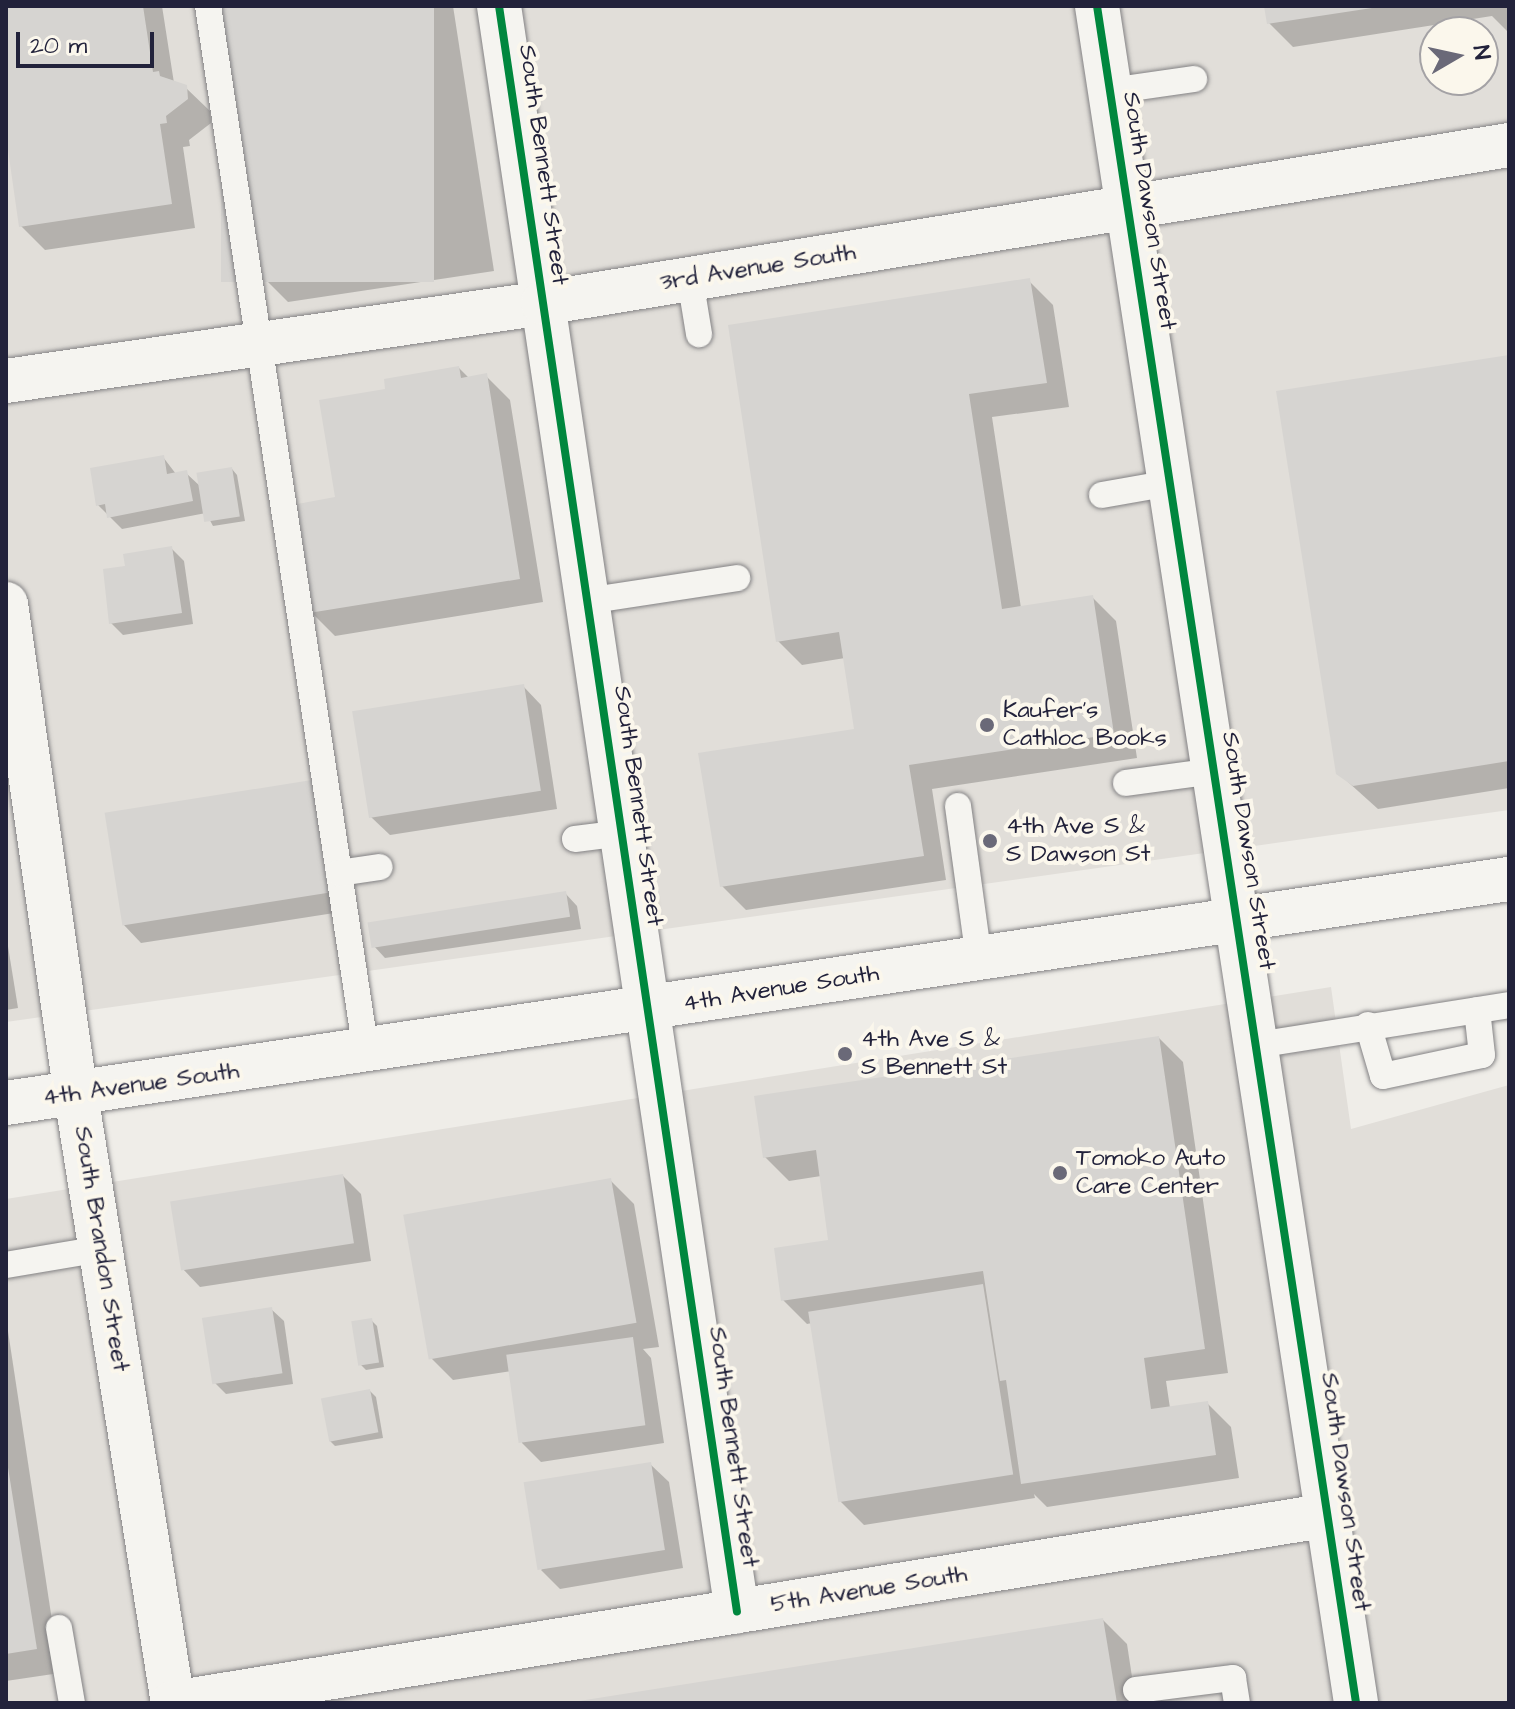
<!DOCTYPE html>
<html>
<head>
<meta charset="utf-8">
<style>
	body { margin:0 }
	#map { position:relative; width:1515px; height:1709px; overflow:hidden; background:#efede8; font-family:"Architects Daughter",sans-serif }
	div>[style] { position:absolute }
	.built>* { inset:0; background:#e1ded9 }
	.shadow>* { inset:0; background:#0003 }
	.building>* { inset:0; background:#d6d4d1; transform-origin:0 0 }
	.roads { filter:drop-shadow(0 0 2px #838284) drop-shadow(0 0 2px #838284) }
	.service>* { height:26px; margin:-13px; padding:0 13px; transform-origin:13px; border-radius:13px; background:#f5f4f0 }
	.minor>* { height:44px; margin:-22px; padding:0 22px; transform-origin:22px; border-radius:22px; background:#f5f4f0 }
	.primary>* { height:44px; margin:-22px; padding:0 22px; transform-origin:22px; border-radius:22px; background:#f5f4f0 }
	.cycleway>* { height:8px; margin:-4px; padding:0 4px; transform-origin:4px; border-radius:4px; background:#00873e }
	.dots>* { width:22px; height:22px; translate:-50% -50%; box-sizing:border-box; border:4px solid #fbf7ec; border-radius:50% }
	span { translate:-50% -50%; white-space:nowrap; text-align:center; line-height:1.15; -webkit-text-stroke:8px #fbf7ec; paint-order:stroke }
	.street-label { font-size:24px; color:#22223b }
	.poi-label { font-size:24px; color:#22223b }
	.left { translate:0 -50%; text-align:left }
	.frame { position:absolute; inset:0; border:8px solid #22223b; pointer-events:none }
	.north { position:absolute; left:1419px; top:16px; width:80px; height:80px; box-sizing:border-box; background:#fbf7ec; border:2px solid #a4a2a5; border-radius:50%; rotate:81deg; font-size:22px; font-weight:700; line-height:32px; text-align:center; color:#22223b }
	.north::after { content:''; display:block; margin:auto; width:28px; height:36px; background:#6a6978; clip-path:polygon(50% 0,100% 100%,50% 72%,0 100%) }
	.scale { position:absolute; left:16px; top:32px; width:138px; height:36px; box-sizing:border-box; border:4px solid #22223b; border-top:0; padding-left:10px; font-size:24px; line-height:28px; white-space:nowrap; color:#22223b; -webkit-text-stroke:6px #fbf7ec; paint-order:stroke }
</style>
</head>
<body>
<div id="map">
	<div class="built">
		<div style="clip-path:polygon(evenodd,6px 6px,1509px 6px,1509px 810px,6px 1022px,6px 6px,1435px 32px,1483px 32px,1483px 80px,1435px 80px,1435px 32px)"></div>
		<div style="clip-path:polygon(1331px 987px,1351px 1129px,1509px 1085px,1509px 1703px,6px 1703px,6px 1199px)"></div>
	</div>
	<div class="shadow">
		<div style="clip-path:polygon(6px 6px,162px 6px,174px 83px,185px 87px,210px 111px,211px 123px,189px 140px,190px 146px,183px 147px,195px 228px,45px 250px,21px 226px,6px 123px)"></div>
		<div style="clip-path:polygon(223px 6px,453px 6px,494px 271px,288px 302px,264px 278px)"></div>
		<div style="clip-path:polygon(1266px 6px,1509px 6px,1509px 33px,1492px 16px,1293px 47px,1269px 23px)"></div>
		<div style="clip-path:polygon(1029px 281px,1053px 305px,1069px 407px,992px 417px,1021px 608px,1092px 597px,1116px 621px,1137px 758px,932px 789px,946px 880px,746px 910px,722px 886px,856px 731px,845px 658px,802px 665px,778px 641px)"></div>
		<div style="clip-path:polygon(1509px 357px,1509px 788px,1378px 809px,1338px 773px)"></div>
		<div style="clip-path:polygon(459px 368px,469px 378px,486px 376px,510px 400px,543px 602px,335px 636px,311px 612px,337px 499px,388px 391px)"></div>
		<div style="clip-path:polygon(163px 457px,176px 474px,186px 473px,201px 487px,232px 469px,237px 475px,245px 521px,213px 526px,206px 513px,122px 529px,98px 505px)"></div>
		<div style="clip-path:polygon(171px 548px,184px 561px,193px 624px,123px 635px,111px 623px,127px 567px)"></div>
		<div style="clip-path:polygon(523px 686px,541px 705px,557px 809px,390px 835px,371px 817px)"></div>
		<div style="clip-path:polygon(311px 782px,347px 911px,141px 943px,123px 924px)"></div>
		<div style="clip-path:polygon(565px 893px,577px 906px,581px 929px,385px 958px,373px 945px)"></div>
		<div style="clip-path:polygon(6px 934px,18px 1008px,6px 1010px)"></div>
		<div style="clip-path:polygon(1159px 1038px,1183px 1062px,1228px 1373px,1166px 1381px,1170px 1408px,1207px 1403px,1231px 1427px,1239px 1478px,1047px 1507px,1034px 1494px,1035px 1498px,864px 1525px,840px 1501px,812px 1323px,807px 1324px,783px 1300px,831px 1242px,821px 1176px,789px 1181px,765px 1157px)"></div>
		<div style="clip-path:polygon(343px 1176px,361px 1194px,371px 1261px,200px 1287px,182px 1268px)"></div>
		<div style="clip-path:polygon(610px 1180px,634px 1204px,659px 1347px,643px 1349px,651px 1358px,664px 1443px,541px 1462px,522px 1443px,511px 1371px,453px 1380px,429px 1356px)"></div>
		<div style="clip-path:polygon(271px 1309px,284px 1321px,293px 1384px,226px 1394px,214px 1382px)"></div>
		<div style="clip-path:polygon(6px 1318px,60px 1673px,6px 1681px)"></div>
		<div style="clip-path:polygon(371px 1320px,377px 1326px,384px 1367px,366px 1370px,360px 1364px)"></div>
		<div style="clip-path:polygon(370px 1391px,376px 1397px,383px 1438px,335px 1446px,329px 1440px)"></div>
		<div style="clip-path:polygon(650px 1464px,669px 1482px,683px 1568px,560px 1589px,541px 1570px)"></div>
		<div style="clip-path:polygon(1103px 1620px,1127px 1644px,1136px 1703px,581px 1703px)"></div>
	</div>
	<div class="building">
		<div style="clip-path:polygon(6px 6px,143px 6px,153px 72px,159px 71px,160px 76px,187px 85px,188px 99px,166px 116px,167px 123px,160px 124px,172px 204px,19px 227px,6px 136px)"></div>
		<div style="left:221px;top:6px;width:213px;height:276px"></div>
		<div style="clip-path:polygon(1264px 6px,1372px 6px,1372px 8px,1267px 24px)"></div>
		<div style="clip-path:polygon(1030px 278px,1047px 383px,969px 394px,1002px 609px,1093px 595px,1114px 734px,909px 765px,924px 856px,720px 887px,698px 753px,854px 729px,839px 632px,776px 642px,728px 325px)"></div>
		<div style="clip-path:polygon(1509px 355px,1509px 761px,1353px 786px,1336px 774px,1276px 391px)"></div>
		<div style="clip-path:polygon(459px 366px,461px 378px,487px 373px,520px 579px,309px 613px,292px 505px,335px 497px,319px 400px,385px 389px,384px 379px)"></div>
		<div style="clip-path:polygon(164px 455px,167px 474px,187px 470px,193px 501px,107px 518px,105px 504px,96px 506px,90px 468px)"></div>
		<div style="left:232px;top:467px;width:50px;height:36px;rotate:81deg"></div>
		<div style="clip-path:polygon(172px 546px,182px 613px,109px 624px,103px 569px,125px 566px,123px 554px)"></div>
		<div style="left:524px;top:684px;width:108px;height:174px;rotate:81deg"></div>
		<div style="left:312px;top:780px;width:114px;height:210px;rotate:81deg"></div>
		<div style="left:566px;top:891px;width:26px;height:201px;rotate:81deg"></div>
		<div style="clip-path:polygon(1159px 1036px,1205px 1349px,1144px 1358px,1151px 1409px,1208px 1401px,1216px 1455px,1021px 1484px,1006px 1380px,1000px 1381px,983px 1271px,781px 1301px,774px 1248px,828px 1240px,816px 1150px,763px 1158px,754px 1096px)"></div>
		<div style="left:343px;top:1174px;width:70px;height:175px;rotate:81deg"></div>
		<div style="left:611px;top:1178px;width:147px;height:211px;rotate:80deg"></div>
		<div style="left:983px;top:1284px;width:193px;height:177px;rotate:81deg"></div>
		<div style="left:272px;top:1307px;width:67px;height:71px;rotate:81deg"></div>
		<div style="left:372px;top:1318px;width:45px;height:21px;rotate:81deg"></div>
		<div style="left:633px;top:1337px;width:89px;height:128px;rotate:82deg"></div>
		<div style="left:370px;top:1389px;width:44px;height:50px;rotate:79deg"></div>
		<div style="clip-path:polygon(6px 1455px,37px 1649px,6px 1654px)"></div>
		<div style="left:651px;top:1462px;width:89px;height:129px;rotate:81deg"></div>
		<div style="clip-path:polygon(1103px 1618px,1117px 1703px,579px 1703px,579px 1701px)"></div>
	</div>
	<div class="roads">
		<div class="service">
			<div style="left:208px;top:6px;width:1058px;rotate:81.41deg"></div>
			<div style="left:1110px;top:91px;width:85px;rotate:-8.1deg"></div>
			<div style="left:690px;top:279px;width:56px;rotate:80.7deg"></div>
			<div style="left:1102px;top:495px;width:69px;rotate:-10deg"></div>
			<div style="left:587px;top:601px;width:152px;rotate:-8.7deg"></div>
			<div style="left:1126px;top:783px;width:90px;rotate:-7.7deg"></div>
			<div style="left:958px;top:806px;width:154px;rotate:82.2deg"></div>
			<div style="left:575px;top:839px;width:47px;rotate:-7.3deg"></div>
			<div style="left:339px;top:873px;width:41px;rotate:-8.3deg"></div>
			<div style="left:1368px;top:1025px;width:53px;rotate:73.6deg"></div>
			<div style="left:1383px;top:1076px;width:101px;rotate:-12deg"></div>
			<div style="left:1482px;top:1055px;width:45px;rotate:-96.3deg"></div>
			<div style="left:1257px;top:1045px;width:255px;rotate:-9deg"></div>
			<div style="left:6px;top:1265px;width:96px;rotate:-9.6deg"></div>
			<div style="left:59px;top:1628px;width:76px;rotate:80.2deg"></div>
			<div style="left:1136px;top:1690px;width:98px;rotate:-7.1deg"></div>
			<div style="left:1233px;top:1678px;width:25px;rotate:81deg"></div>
		</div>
		<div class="minor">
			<div style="left:499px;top:6px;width:1623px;rotate:81.57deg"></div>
			<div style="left:1097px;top:6px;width:1717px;rotate:81.32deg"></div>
			<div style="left:6px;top:381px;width:543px;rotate:-8.26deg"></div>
			<div style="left:543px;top:303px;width:979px;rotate:-9.29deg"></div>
			<div style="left:6px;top:604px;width:496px;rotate:81.9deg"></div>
			<div style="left:76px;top:1095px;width:616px;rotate:80.94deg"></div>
			<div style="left:173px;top:1703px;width:1170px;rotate:-9.24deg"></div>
		</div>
		<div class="primary">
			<div style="left:6px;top:1103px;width:1520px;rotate:-8.48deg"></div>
		</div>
	</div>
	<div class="cycleway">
		<div style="left:499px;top:6px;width:1623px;rotate:81.57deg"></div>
		<div style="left:1097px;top:6px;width:1717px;rotate:81.32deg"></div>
	</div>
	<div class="dots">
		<div style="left:987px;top:725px;background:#6a6978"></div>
		<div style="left:990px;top:841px;background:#6a6978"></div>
		<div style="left:845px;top:1054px;background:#6a6978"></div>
		<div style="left:1060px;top:1173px;background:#6a6978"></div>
	</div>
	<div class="street-label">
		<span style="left:543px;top:165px;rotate:82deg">South Bennett Street</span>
		<span style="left:1149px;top:211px;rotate:81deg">South Dawson Street</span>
		<span style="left:758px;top:268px;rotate:-9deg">3rd Avenue South</span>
		<span style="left:638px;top:806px;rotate:82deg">South Bennett Street</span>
		<span style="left:1248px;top:851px;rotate:81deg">South Dawson Street</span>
		<span style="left:781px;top:989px;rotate:-9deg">4th Avenue South</span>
		<span style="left:141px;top:1085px;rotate:-8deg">4th Avenue South</span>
		<span style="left:101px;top:1249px;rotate:81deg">South Brandon Street</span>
		<span style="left:733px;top:1447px;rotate:82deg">South Bennett Street</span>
		<span style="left:1345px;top:1492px;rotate:82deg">South Dawson Street</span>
		<span style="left:869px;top:1590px;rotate:-9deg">5th Avenue South</span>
	</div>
	<div class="poi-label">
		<span class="left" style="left:1003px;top:725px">Kaufer's<br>Cathloc Books</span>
		<span class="left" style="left:1006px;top:841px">4th Ave S &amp;<br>S Dawson St</span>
		<span class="left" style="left:861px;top:1054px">4th Ave S &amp;<br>S Bennett St</span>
		<span class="left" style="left:1076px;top:1173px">Tomoko Auto<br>Care Center</span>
	</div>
	<div class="frame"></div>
	<div class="north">N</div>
	<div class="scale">20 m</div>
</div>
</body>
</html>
